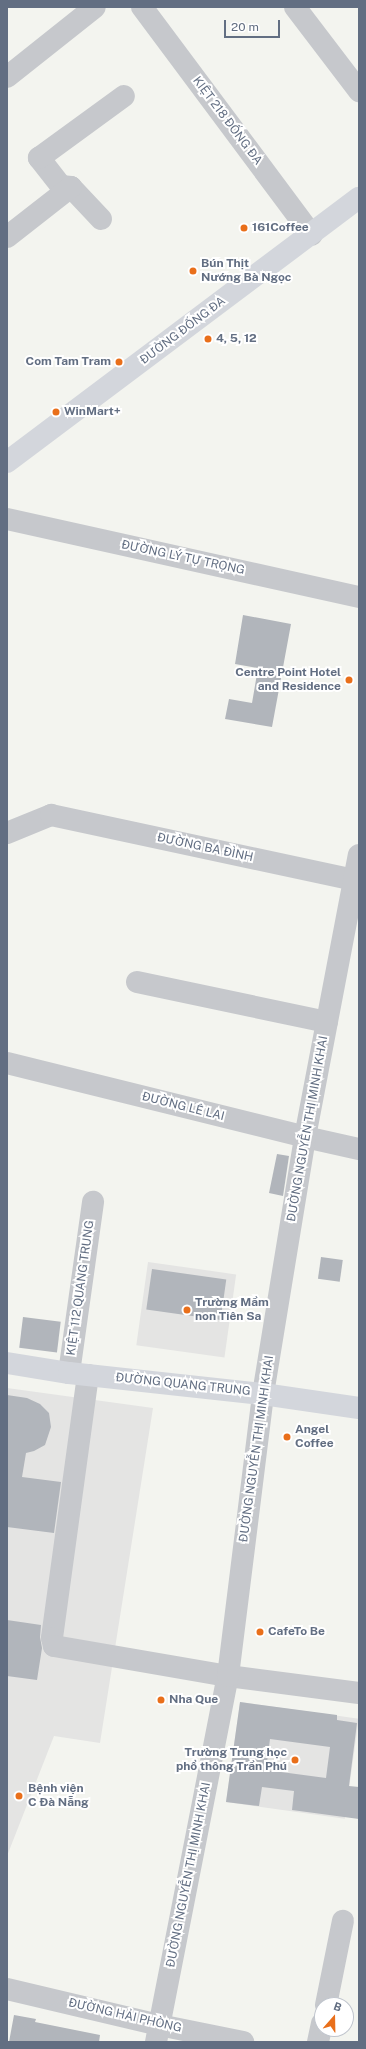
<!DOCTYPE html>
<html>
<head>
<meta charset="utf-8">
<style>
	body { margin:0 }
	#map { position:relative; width:366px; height:2049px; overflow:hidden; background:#f3f4ef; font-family:"Public Sans",sans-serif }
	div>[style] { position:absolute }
	.built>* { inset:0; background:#e4e4e3; transform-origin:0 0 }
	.building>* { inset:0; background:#b1b5bb; transform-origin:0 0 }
	.minor>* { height:22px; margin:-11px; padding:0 11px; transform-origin:11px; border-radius:11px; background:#c6c8cc }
	.major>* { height:22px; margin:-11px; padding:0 11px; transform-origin:11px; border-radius:11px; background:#d3d6dc }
	.dots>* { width:11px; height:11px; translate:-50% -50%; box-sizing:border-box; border:2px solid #fff; border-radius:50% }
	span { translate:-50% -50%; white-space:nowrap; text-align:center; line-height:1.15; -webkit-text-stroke:4px #fff; paint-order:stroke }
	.street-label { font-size:12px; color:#626e82 }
	.poi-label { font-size:12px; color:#626e82; font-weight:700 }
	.left { translate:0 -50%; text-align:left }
	.right { translate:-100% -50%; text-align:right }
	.frame { position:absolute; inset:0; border:8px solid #626e82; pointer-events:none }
	.north { position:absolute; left:314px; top:1997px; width:40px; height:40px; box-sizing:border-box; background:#fff; border:1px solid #c0c5cd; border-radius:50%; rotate:20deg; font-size:11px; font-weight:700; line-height:16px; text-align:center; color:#626e82 }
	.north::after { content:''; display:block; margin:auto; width:14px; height:18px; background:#e96f1a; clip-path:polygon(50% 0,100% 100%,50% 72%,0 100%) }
	.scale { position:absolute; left:224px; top:20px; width:56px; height:18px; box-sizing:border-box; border:2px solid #626e82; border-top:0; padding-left:5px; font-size:12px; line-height:14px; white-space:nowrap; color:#626e82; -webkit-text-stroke:3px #fff; paint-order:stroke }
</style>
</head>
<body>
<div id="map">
	<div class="built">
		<div style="left:148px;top:1262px;width:89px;height:84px;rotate:8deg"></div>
		<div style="clip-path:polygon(7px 1388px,153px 1408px,100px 1743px,54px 1736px,7px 1856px)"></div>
		<div style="left:240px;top:1702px;width:120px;height:101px;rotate:8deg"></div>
	</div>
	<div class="building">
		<div style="clip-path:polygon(243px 615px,291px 624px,272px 727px,225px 719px,229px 699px,252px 703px,258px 668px,235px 664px)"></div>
		<div style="clip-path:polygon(277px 1154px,289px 1156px,283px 1196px,269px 1193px)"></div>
		<div style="left:321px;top:1257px;width:22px;height:22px;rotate:8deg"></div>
		<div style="left:152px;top:1269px;width:75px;height:41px;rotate:8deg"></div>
		<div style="left:23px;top:1317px;width:38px;height:31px;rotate:7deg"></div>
		<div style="clip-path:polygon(7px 1395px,27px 1398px,40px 1404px,49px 1413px,51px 1427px,45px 1445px,34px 1451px,26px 1453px,22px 1477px,61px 1482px,54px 1533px,7px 1527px)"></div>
		<div style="clip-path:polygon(7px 1620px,41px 1625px,40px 1637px,42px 1648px,37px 1680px,7px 1676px)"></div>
		<div style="clip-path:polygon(evenodd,240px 1702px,337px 1715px,337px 1720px,357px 1723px,349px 1786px,359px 1787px,359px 1819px,292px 1810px,294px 1791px,262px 1787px,259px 1806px,226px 1802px,240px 1702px,270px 1739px,330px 1747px,326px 1778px,266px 1770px,270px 1739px)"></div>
		<div style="clip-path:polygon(14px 2015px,36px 2019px,35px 2022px,100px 2035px,99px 2042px,9px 2042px)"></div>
	</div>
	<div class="minor">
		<div style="left:142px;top:7px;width:284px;rotate:53.3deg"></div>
		<div style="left:295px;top:7px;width:106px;rotate:52.7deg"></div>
		<div style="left:7px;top:77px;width:112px;rotate:-38.5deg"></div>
		<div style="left:101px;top:219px;width:44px;rotate:-133.2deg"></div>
		<div style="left:71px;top:187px;width:10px;rotate:-174deg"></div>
		<div style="left:61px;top:186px;width:36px;rotate:-128deg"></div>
		<div style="left:39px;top:158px;width:105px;rotate:-36.1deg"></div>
		<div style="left:7px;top:237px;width:81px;rotate:-38deg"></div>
		<div style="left:7px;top:519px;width:361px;rotate:12.5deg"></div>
		<div style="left:7px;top:833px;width:48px;rotate:-22.2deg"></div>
		<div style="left:51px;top:815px;width:315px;rotate:12.1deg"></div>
		<div style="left:137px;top:982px;width:194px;rotate:11.9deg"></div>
		<div style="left:7px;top:1063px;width:307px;rotate:13.9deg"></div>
		<div style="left:305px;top:1137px;width:55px;rotate:12.5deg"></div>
		<div style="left:69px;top:1373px;width:173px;rotate:-82deg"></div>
		<div style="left:88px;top:1375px;width:265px;rotate:97.8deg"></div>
		<div style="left:52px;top:1638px;width:8px;rotate:76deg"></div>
		<div style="left:54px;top:1646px;width:177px;rotate:9.8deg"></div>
		<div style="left:228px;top:1676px;width:132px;rotate:7.4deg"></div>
		<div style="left:7px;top:1989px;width:156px;rotate:13.3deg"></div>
		<div style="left:159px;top:2025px;width:86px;rotate:11.4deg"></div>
		<div style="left:326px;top:2005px;width:86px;rotate:-78.6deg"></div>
		<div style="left:156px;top:2042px;width:373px;rotate:-78.9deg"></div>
		<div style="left:228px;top:1676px;width:284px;rotate:-82.9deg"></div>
		<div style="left:263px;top:1394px;width:260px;rotate:-80.7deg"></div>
		<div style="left:305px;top:1137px;width:287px;rotate:-79.2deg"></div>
		<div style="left:318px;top:2042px;width:19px;rotate:-78deg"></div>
	</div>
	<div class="major">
		<div style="left:7px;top:462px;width:440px;rotate:-36.9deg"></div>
		<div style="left:7px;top:1363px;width:63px;rotate:9.2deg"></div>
		<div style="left:69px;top:1373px;width:195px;rotate:6.2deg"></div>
		<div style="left:263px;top:1394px;width:97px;rotate:8.3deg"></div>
	</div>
	<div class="dots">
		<div style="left:244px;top:228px;background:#e96f1a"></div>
		<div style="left:193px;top:271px;background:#e96f1a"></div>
		<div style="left:208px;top:339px;background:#e96f1a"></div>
		<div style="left:119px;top:362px;background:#e96f1a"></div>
		<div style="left:56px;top:412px;background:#e96f1a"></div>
		<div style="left:349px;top:680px;background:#e96f1a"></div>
		<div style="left:187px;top:1310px;background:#e96f1a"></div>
		<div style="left:287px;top:1437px;background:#e96f1a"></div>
		<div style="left:260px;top:1632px;background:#e96f1a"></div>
		<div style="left:161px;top:1700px;background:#e96f1a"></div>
		<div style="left:295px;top:1760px;background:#e96f1a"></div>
		<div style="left:19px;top:1796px;background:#e96f1a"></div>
	</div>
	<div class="street-label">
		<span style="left:227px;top:121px;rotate:53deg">KIỆT 218 ĐỐNG ĐA</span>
		<span style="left:183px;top:331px;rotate:-37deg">ĐƯỜNG ĐỐNG ĐA</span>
		<span style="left:183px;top:558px;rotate:12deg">ĐƯỜNG LÝ TỰ TRỌNG</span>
		<span style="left:205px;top:848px;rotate:12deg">ĐƯỜNG BA ĐÌNH</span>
		<span style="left:183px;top:1107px;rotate:14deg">ĐƯỜNG LÊ LAI</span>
		<span style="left:308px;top:1129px;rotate:-80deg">ĐƯỜNG NGUYỄN THỊ MINH KHAI</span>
		<span style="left:81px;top:1288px;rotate:-82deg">KIỆT 112 QUANG TRUNG</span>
		<span style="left:183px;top:1385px;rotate:6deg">ĐƯỜNG QUANG TRUNG</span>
		<span style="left:257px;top:1449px;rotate:-82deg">ĐƯỜNG NGUYỄN THỊ MINH KHAI</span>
		<span style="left:189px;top:1875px;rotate:-79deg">ĐƯỜNG NGUYỄN THỊ MINH KHAI</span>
		<span style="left:125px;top:2016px;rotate:13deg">ĐƯỜNG HẢI PHÒNG</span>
	</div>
	<div class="poi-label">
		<span class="left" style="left:252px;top:228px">161Coffee</span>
		<span class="left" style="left:201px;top:271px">Bún Thịt<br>Nướng Bà Ngọc</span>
		<span class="left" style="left:216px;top:339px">4, 5, 12</span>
		<span class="right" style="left:111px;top:362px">Com Tam Tram</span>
		<span class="left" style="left:64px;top:412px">WinMart+</span>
		<span class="right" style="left:341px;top:680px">Centre Point Hotel<br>and Residence</span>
		<span class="left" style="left:195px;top:1310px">Trường Mầm<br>non Tiên Sa</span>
		<span class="left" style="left:295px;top:1437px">Angel<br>Coffee</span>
		<span class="left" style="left:268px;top:1632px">CafeTo Be</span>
		<span class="left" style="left:169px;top:1700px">Nha Que</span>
		<span class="right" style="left:287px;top:1760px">Trường Trung học<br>phổ thông Trần Phú</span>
		<span class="left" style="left:28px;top:1796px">Bệnh viện<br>C Đà Nẵng</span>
	</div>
	<div class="frame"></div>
	<div class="north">B</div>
	<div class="scale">20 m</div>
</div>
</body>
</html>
